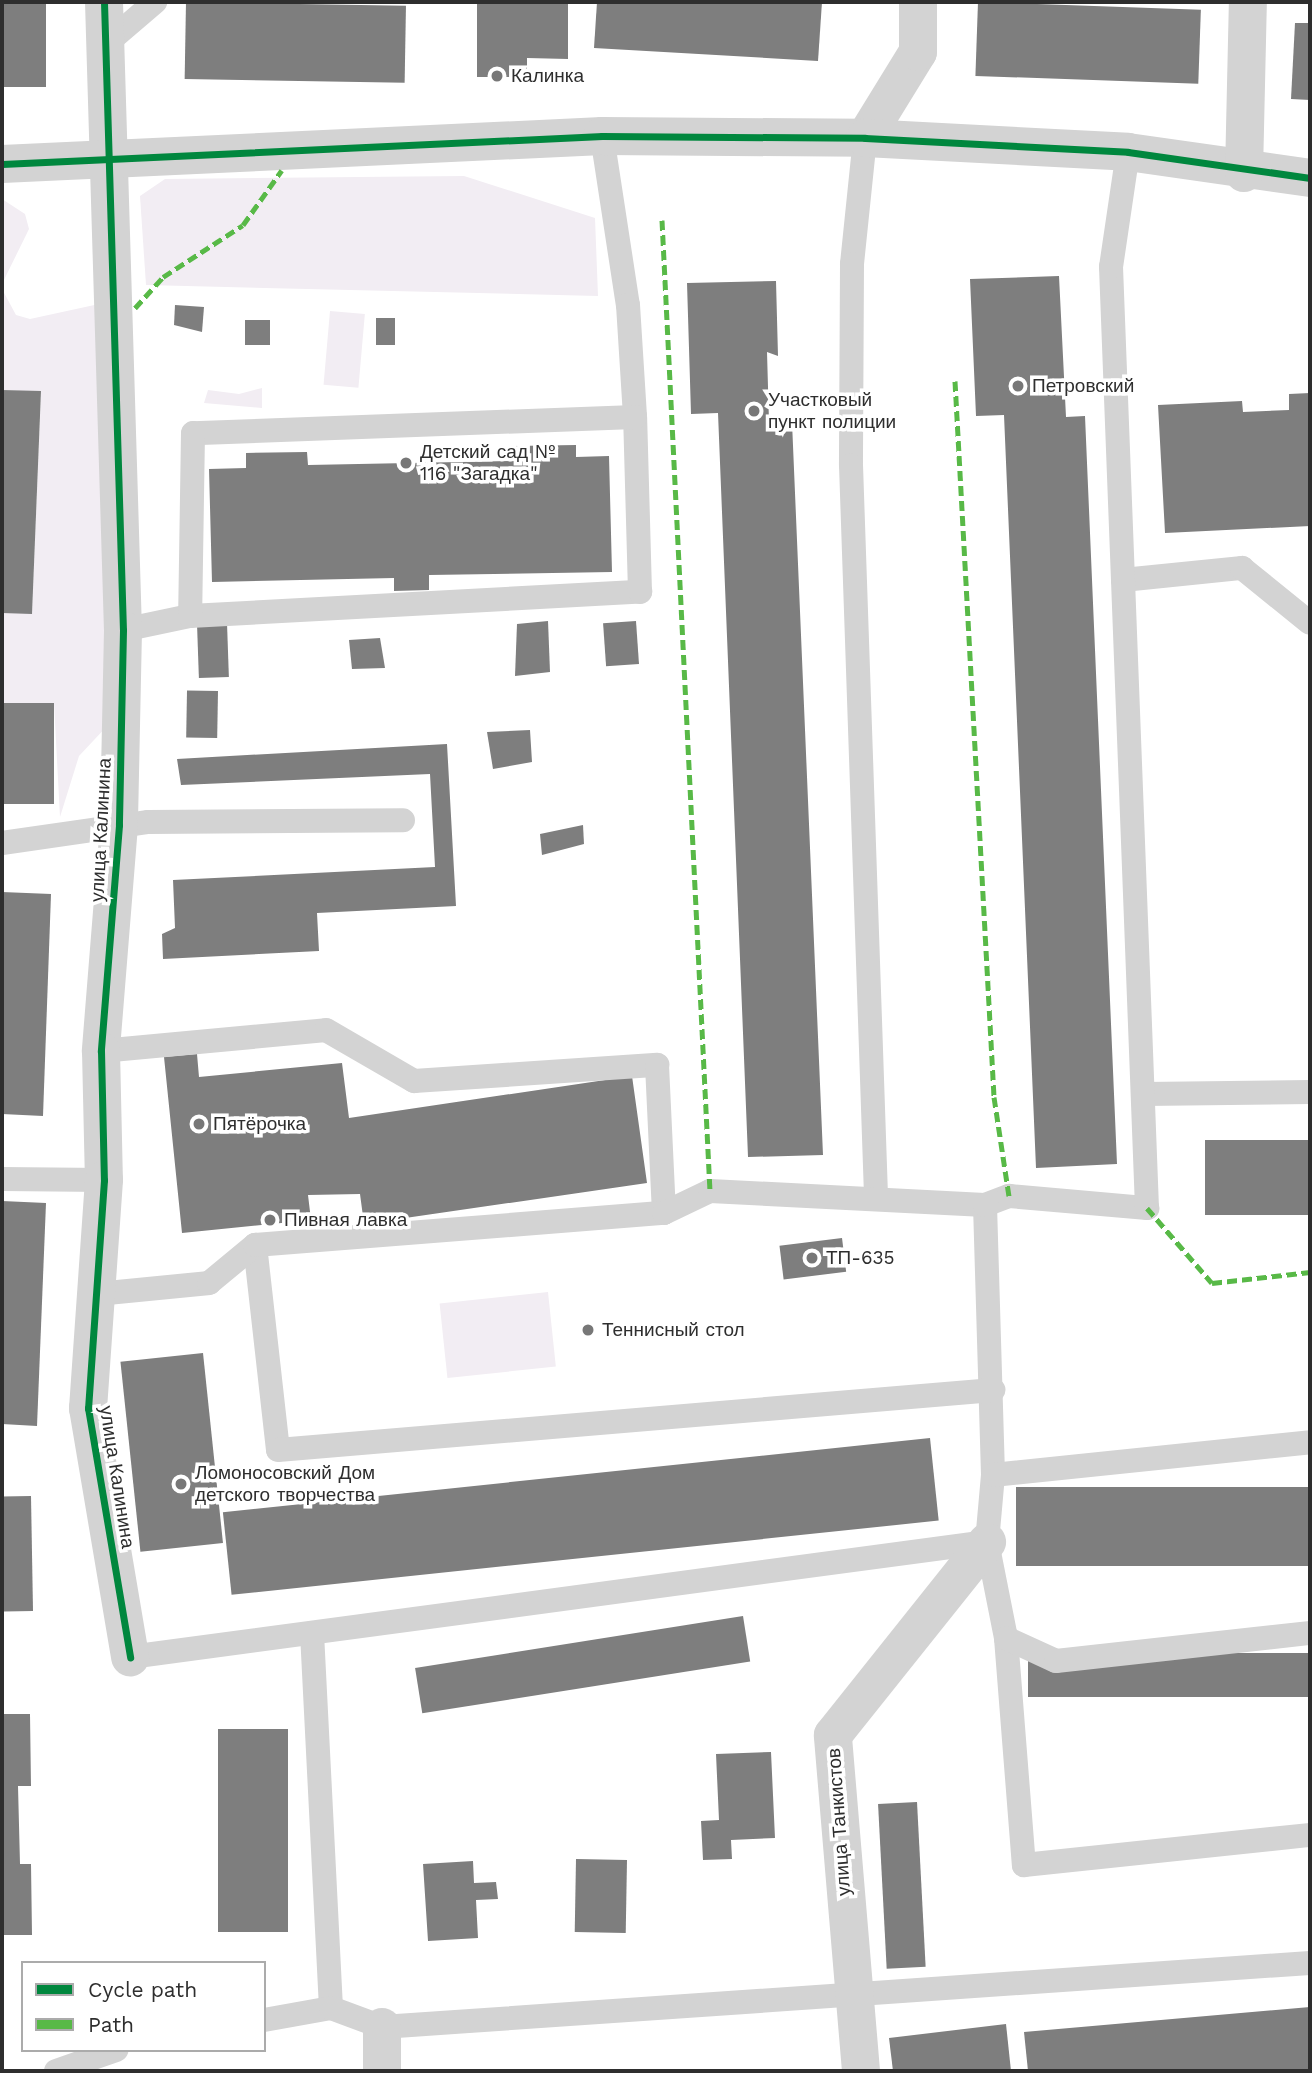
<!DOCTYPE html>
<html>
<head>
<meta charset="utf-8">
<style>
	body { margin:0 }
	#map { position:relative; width:1312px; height:2073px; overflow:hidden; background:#fff; font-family:"Work Sans",sans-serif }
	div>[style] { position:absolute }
	.green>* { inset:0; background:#f2edf3; transform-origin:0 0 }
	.building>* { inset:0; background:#7e7e7e; transform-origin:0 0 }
	.service>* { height:24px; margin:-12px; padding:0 12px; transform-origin:12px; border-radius:12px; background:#d3d3d3 }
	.minor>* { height:38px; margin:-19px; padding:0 19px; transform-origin:19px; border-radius:19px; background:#d3d3d3 }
	.quiet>* { height:5px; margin-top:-2.5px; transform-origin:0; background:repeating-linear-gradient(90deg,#58b947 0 10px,transparent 0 15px) }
	.cycleway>* { height:7px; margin:-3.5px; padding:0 3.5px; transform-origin:3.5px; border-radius:3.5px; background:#00873e }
	.dots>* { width:19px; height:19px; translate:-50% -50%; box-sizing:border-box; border:4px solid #fff; border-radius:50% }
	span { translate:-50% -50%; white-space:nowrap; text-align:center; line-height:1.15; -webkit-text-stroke:7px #fff; paint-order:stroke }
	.poi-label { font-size:19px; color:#2e2e2e }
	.left { translate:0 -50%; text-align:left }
	.street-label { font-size:19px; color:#2e2e2e }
	.frame { position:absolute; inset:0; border:4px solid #2e2e2e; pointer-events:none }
	.legend { position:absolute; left:21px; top:1961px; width:245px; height:91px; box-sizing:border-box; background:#fff; border:2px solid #ababab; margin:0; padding:9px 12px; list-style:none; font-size:21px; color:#2e2e2e }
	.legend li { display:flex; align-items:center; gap:14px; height:35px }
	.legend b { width:35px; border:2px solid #ababab }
</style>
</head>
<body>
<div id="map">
	<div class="green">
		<div style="clip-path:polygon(464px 176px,595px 218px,598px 296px,146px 285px,140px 196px,165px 179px)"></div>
		<div style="clip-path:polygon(2px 199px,25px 214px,29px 229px,2px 284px)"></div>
		<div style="clip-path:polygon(2px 289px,16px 315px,30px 319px,99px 304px,109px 724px,79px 756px,60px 817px,54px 703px,2px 703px,2px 613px,32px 613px,41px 392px,2px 390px)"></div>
		<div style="left:330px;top:311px;width:35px;height:74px;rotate:5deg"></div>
		<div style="clip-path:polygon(262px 388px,262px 408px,204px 403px,208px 390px,239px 394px)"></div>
		<div style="left:548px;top:1292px;width:75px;height:109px;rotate:84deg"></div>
	</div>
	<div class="building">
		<div style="left:2px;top:2px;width:44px;height:85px"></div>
		<div style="left:186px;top:2px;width:220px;height:77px;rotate:1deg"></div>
		<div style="clip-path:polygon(477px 2px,568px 2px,568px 59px,527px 58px,527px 77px,477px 77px)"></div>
		<div style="clip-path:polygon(597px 2px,822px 2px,818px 61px,594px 48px)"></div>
		<div style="left:978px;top:2px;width:223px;height:74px;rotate:2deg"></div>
		<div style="clip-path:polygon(1295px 23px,1310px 23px,1310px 100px,1291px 99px)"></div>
		<div style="clip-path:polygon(1059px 276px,1066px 417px,1085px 416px,1117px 1164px,1036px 1168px,1004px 415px,976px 416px,970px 279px)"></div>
		<div style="clip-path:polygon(776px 281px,778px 356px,767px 352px,769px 422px,792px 422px,823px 1155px,748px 1157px,718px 413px,691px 414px,687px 283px)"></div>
		<div style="clip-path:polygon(175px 305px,204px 307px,202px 332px,174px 325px)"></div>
		<div style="left:395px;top:318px;width:27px;height:19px;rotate:90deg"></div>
		<div style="left:245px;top:320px;width:25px;height:25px"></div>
		<div style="clip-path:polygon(2px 390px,41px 391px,32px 614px,2px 613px)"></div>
		<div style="clip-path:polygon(1310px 393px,1310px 526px,1165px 533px,1158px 405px,1242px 401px,1243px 412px,1289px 410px,1289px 394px)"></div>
		<div style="clip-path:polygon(576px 445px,576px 457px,609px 456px,612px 572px,429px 575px,429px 590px,394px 591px,394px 578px,212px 582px,209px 469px,246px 468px,246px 453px,307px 452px,308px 465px,515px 461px,514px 446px)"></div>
		<div style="clip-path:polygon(548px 621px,550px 672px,515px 676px,517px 624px)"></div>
		<div style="left:636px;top:621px;width:43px;height:33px;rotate:86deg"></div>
		<div style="left:227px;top:623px;width:54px;height:30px;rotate:88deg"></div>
		<div style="clip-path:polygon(380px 638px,385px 668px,352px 669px,349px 640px)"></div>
		<div style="left:218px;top:691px;width:47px;height:31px;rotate:91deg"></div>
		<div style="left:2px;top:703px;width:52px;height:101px"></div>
		<div style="clip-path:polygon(530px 730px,532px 762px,493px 769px,487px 732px)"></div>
		<div style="clip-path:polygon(447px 744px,456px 906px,317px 913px,319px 951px,163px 959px,162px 934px,175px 928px,173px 880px,435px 867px,430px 774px,181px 785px,177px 759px)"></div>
		<div style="clip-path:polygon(583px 825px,584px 844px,542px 855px,540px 834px)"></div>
		<div style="clip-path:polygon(2px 892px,51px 894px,43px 1116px,2px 1114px)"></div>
		<div style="clip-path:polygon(197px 1054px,199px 1077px,342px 1063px,349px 1118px,632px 1076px,647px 1183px,364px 1224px,360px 1194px,308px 1195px,311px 1220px,182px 1233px,164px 1057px)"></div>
		<div style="left:1310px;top:1140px;width:75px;height:105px;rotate:90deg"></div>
		<div style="clip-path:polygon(2px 1201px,46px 1203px,37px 1426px,2px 1424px)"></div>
		<div style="left:842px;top:1238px;width:34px;height:63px;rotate:83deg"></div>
		<div style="left:203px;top:1353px;width:191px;height:83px;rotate:84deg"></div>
		<div style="left:930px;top:1438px;width:83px;height:711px;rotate:84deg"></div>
		<div style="left:1310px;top:1487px;width:79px;height:294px;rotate:90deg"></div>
		<div style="left:31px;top:1496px;width:115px;height:29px;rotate:89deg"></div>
		<div style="left:743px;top:1616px;width:46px;height:332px;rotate:81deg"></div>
		<div style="left:1310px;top:1653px;width:44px;height:282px;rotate:90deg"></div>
		<div style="clip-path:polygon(2px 1714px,30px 1714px,31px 1786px,18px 1786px,20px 1864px,31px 1864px,32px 1935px,2px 1935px)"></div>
		<div style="left:218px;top:1729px;width:70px;height:203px"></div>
		<div style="clip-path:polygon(771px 1752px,775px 1838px,731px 1840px,732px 1859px,703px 1860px,701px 1821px,719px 1820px,716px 1754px)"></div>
		<div style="left:917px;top:1802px;width:165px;height:39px;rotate:87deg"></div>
		<div style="left:576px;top:1859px;width:51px;height:73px;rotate:1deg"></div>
		<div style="clip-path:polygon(473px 1861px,474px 1883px,496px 1882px,498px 1899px,476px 1900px,478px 1938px,428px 1941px,423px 1864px)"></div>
		<div style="clip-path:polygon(1310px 2007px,1310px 2071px,1028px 2071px,1024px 2032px)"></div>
		<div style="clip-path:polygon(1006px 2024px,1011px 2071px,893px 2071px,889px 2038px)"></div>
	</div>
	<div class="service">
		<div style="left:106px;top:44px;width:65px;rotate:-40.6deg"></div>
		<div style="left:602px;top:136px;width:171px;rotate:81.3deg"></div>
		<div style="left:628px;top:305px;width:112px;rotate:86.4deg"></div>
		<div style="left:865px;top:138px;width:127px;rotate:95.9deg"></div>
		<div style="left:852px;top:264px;width:201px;rotate:90.3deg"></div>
		<div style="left:851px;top:465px;width:731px;rotate:88.04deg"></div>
		<div style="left:1123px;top:580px;width:120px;rotate:-5.8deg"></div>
		<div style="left:1242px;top:568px;width:87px;rotate:39deg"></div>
		<div style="left:123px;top:630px;width:68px;rotate:-11.8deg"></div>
		<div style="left:190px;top:616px;width:451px;rotate:-3.1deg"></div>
		<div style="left:640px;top:592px;width:175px;rotate:-91.6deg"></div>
		<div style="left:635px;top:417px;width:442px;rotate:177.9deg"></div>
		<div style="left:193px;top:433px;width:183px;rotate:90.9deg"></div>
		<div style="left:2px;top:843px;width:148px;rotate:-8.2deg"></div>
		<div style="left:148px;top:822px;width:255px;rotate:-0.4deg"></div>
		<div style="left:101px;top:1051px;width:226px;rotate:-5.3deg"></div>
		<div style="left:326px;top:1030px;width:102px;rotate:30.1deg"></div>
		<div style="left:414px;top:1081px;width:244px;rotate:-3.8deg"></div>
		<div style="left:657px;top:1065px;width:148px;rotate:87.3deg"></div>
		<div style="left:1144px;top:1094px;width:166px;rotate:-0.7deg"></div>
		<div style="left:2px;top:1179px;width:102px;rotate:0.6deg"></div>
		<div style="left:985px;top:1205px;width:270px;rotate:88.3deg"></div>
		<div style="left:993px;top:1475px;width:67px;rotate:95.1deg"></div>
		<div style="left:255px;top:1245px;width:206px;rotate:83.6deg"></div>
		<div style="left:278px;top:1450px;width:718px;rotate:-4.8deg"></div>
		<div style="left:97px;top:1294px;width:113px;rotate:-5.6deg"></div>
		<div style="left:209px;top:1283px;width:60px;rotate:-39.6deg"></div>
		<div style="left:255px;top:1245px;width:410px;rotate:-4.5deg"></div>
		<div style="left:664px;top:1213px;width:51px;rotate:-25.6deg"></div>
		<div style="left:710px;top:1191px;width:275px;rotate:2.9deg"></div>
		<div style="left:985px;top:1205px;width:26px;rotate:-21deg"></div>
		<div style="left:1009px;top:1196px;width:139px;rotate:5deg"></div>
		<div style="left:1147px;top:1208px;width:942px;rotate:-92.19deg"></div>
		<div style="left:1111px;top:267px;width:116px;rotate:-81.6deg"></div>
		<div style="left:993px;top:1475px;width:319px;rotate:-5.9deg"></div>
		<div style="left:312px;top:1633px;width:375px;rotate:87.1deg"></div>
		<div style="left:1006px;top:1638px;width:228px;rotate:85.5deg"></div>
		<div style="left:1024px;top:1865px;width:288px;rotate:-6deg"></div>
		<div style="left:130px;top:1657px;width:865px;rotate:-7.64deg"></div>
		<div style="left:987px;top:1542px;width:98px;rotate:78.8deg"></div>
		<div style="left:1006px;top:1638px;width:55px;rotate:24.7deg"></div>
		<div style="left:1056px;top:1661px;width:256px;rotate:-6.3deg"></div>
		<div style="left:264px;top:2020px;width:68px;rotate:-10.2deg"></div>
		<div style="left:331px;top:2008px;width:54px;rotate:20.4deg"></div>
		<div style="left:382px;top:2027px;width:930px;rotate:-3.95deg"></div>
		<div style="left:56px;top:2071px;width:64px;rotate:-19.3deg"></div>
	</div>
	<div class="minor">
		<div style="left:104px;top:2px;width:628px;rotate:88.27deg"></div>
		<div style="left:123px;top:630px;width:195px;rotate:91.2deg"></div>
		<div style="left:119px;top:825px;width:227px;rotate:94.6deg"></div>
		<div style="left:101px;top:1051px;width:129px;rotate:88.7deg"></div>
		<div style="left:104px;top:1180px;width:229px;rotate:94deg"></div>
		<div style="left:88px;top:1408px;width:253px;rotate:80.4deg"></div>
		<div style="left:865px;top:138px;width:101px;rotate:-58.4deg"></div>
		<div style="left:918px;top:52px;width:50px;rotate:-90deg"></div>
		<div style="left:2px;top:164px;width:601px;rotate:-2.67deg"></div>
		<div style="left:602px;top:136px;width:263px;rotate:0.4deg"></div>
		<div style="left:865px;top:138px;width:263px;rotate:3deg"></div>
		<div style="left:1128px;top:152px;width:184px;rotate:8.1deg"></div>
		<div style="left:1244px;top:173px;width:171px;rotate:-88.7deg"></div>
		<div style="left:382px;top:2071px;width:44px;rotate:-90deg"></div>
		<div style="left:861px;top:2071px;width:337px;rotate:-94.8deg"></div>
		<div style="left:833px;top:1735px;width:247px;rotate:-51.4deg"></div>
	</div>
	<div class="quiet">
		<div style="left:662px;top:220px;width:972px;rotate:87.17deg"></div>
		<div style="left:135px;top:308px;width:42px;rotate:-47.9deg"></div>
		<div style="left:163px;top:277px;width:95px;rotate:-33deg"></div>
		<div style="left:243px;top:225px;width:67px;rotate:-54.7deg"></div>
		<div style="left:955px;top:381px;width:717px;rotate:86.88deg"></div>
		<div style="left:994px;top:1097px;width:100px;rotate:81.4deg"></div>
		<div style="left:1147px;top:1208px;width:99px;rotate:49.1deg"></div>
		<div style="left:1212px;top:1283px;width:99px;rotate:-6.4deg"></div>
	</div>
	<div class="cycleway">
		<div style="left:104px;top:2px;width:628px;rotate:88.27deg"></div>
		<div style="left:123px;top:630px;width:195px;rotate:91.2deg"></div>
		<div style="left:119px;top:825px;width:227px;rotate:94.6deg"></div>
		<div style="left:101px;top:1051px;width:129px;rotate:88.7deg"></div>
		<div style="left:104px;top:1180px;width:229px;rotate:94deg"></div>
		<div style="left:88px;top:1408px;width:253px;rotate:80.4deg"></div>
		<div style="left:2px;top:164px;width:601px;rotate:-2.67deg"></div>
		<div style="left:602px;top:136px;width:263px;rotate:0.4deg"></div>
		<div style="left:865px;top:138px;width:263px;rotate:3deg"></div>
		<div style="left:1128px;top:152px;width:184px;rotate:8.1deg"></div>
	</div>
	<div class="dots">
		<div style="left:497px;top:76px;background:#777"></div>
		<div style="left:1018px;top:386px;background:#777"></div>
		<div style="left:754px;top:411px;background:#777"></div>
		<div style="left:406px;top:463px;background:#777"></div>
		<div style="left:199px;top:1124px;background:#777"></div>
		<div style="left:270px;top:1220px;background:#777"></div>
		<div style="left:812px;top:1258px;background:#777"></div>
		<div style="left:588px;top:1330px;background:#777"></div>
		<div style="left:181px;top:1484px;background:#777"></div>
	</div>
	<div class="poi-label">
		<span class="left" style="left:511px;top:76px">Калинка</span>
		<span class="left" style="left:1032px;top:386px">Петровский</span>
		<span class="left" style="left:768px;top:411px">Участковый<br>пункт полиции</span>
		<span class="left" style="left:420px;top:463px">Детский сад №<br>116 "Загадка"</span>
		<span class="left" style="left:213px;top:1124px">Пятёрочка</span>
		<span class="left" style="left:284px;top:1220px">Пивная лавка</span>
		<span class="left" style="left:826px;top:1258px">ТП-635</span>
		<span class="left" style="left:602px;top:1330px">Теннисный стол</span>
		<span class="left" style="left:195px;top:1484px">Ломоносовский Дом<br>детского творчества</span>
	</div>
	<div class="street-label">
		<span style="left:101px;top:830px;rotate:-87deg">улица Калинина</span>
		<span style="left:117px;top:1477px;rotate:81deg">улица Калинина</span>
		<span style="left:839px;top:1822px;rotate:-94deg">улица Танкистов</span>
	</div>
	<div class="frame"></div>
	<ul class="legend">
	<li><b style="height:9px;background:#00873e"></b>Cycle path</li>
	<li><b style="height:9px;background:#58b947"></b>Path</li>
	</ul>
</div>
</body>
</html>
